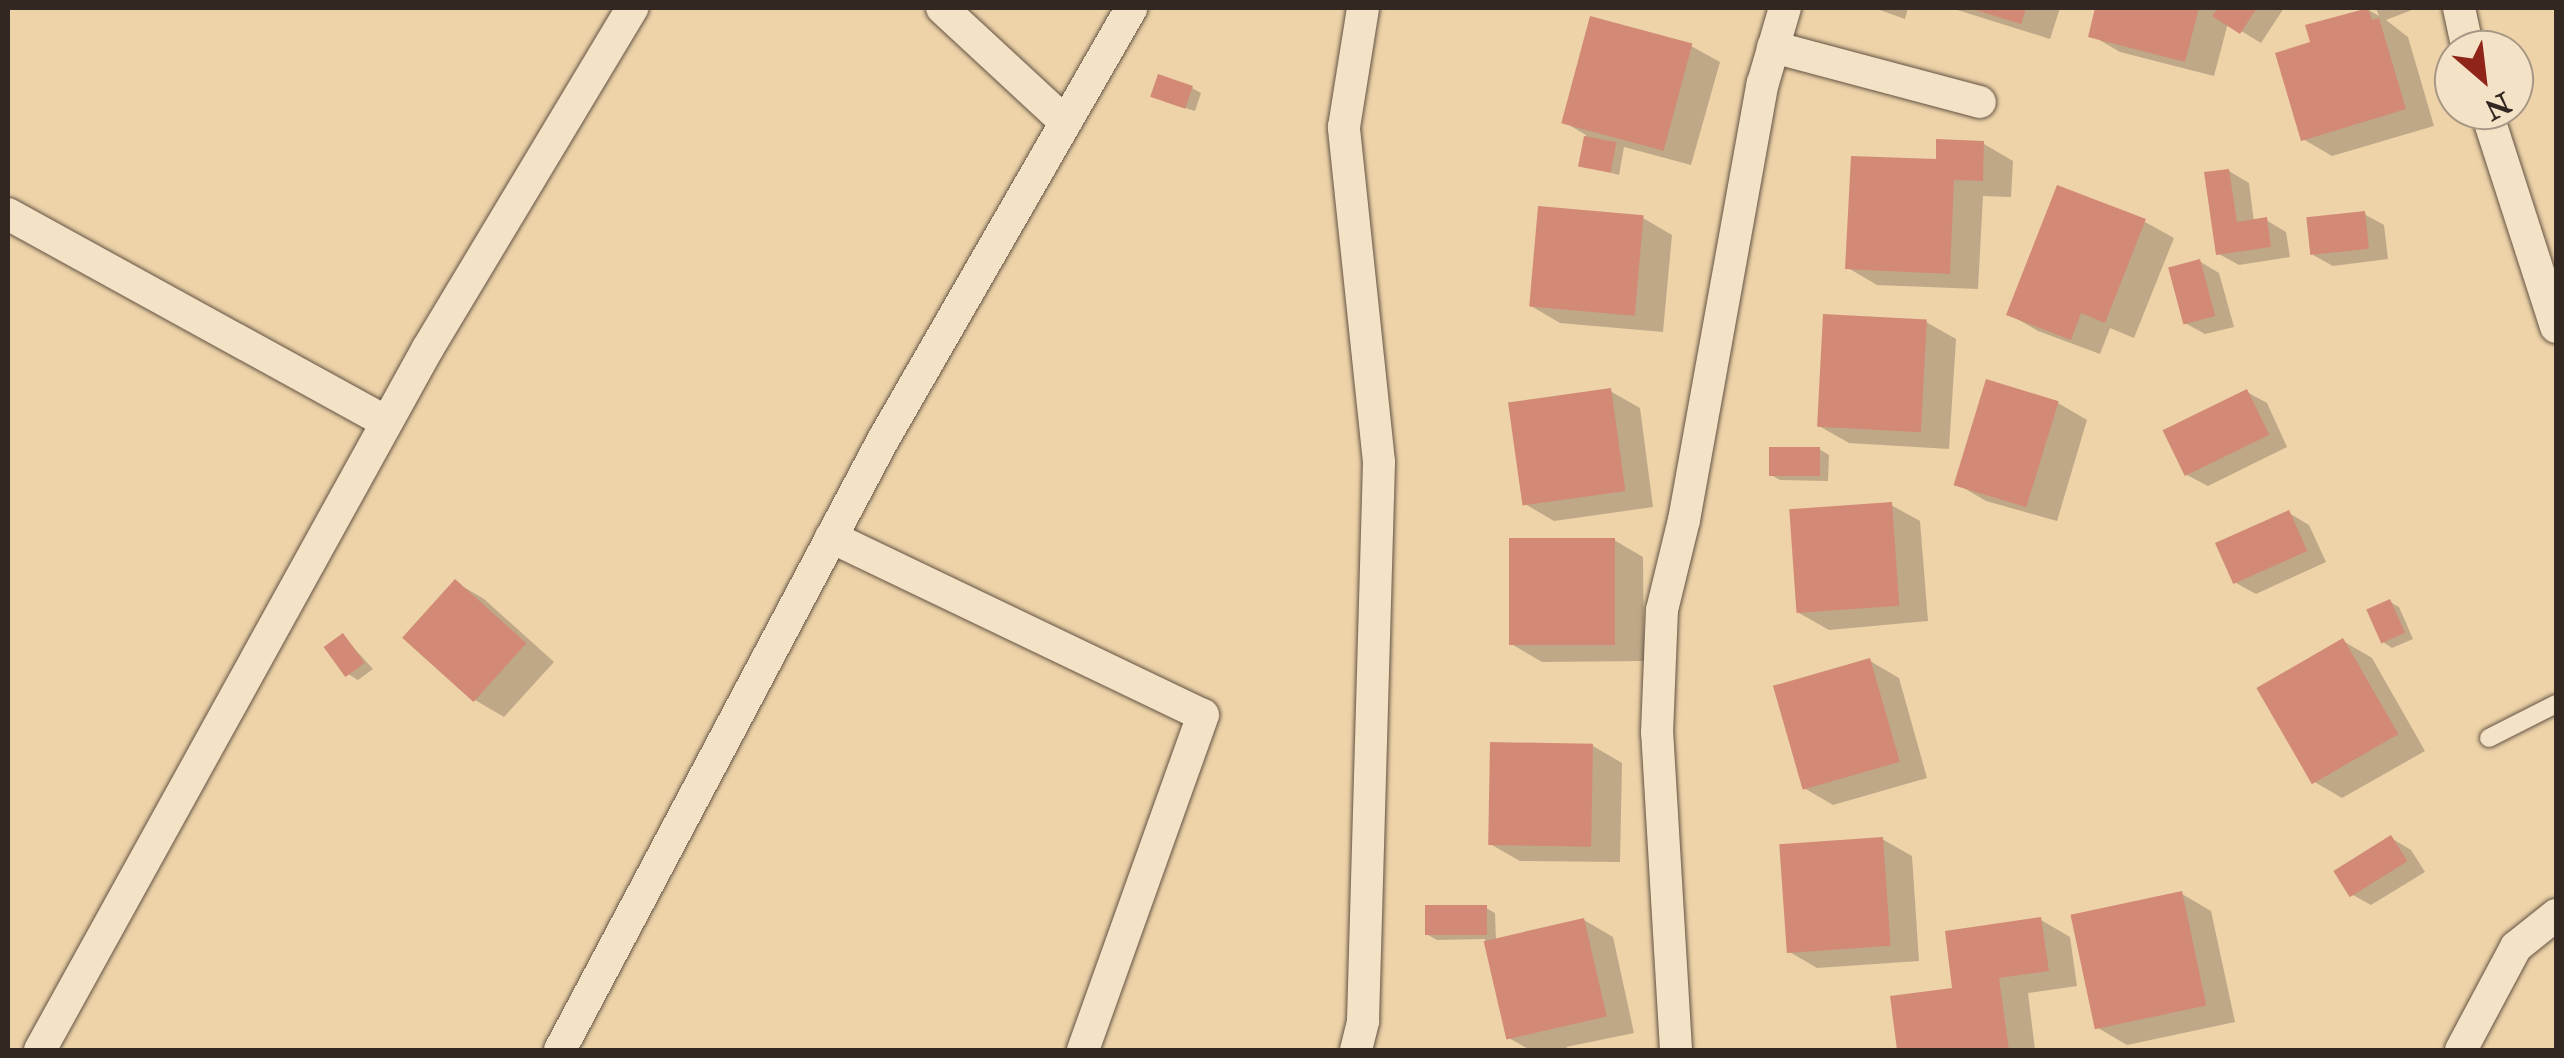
<!DOCTYPE html>
<html>
<head>
<meta charset="utf-8">
<style>
	body { margin:0 }
	#map { position:relative; width:2564px; height:1058px; overflow:hidden; background:#eed3a9; font-family:"IM FELL Double Pica",serif }
	div>[style] { position:absolute }
	.shadow>* { inset:0; background:#0003 }
	.building>* { inset:0; background:#d28a76; transform-origin:0 0 }
	.roads { filter:drop-shadow(0 0 2px #625343) drop-shadow(0 0 2px #625343) }
	.lane>* { height:18px; margin:-9px; padding:0 9px; transform-origin:9px; border-radius:9px; background:#f4e2c7 }
	.street>* { height:32px; margin:-16px; padding:0 16px; transform-origin:16px; border-radius:16px; background:#f4e2c7 }
	span { translate:-50% -50%; white-space:nowrap; text-align:center; line-height:1.15; -webkit-text-stroke:8px #f4e2c7; paint-order:stroke }
	.frame { position:absolute; inset:0; border:10px solid #332821; pointer-events:none }
	.north { position:absolute; left:2434px; top:30px; width:100px; height:100px; box-sizing:border-box; background:#f4e2c7; border:2px solid #a79885; border-radius:50%; rotate:152deg; font-size:28px; font-weight:700; line-height:40px; text-align:center; color:#332821 }
	.north::after { content:''; display:block; margin:auto; width:35px; height:45px; background:#8f2418; clip-path:polygon(50% 0,100% 100%,50% 72%,0 100%) }
</style>
</head>
<body>
<div id="map">
	<div class="shadow">
		<div style="clip-path:polygon(1874px 8px,1908px 8px,1905px 19px)"></div>
		<div style="clip-path:polygon(1951px 8px,2060px 8px,2050px 39px)"></div>
		<div style="clip-path:polygon(2098px 8px,2284px 8px,2261px 43px,2228px 23px,2214px 76px,2120px 52px,2091px 35px)"></div>
		<div style="clip-path:polygon(2376px 8px,2417px 8px,2386px 20px,2408px 37px,2434px 126px,2332px 156px,2303px 139px,2313px 44px,2367px 9px,2379px 16px)"></div>
		<div style="clip-path:polygon(1691px 46px,1720px 62px,1691px 165px,1624px 147px,1619px 175px,1582px 165px,1586px 135px,1564px 122px)"></div>
		<div style="clip-path:polygon(1192px 88px,1201px 93px,1195px 111px,1163px 101px)"></div>
		<div style="clip-path:polygon(1984px 144px,2013px 161px,2011px 197px,1983px 196px,1978px 289px,1877px 285px,1848px 268px,1938px 162px)"></div>
		<div style="clip-path:polygon(2229px 171px,2249px 183px,2254px 222px,2266px 220px,2286px 232px,2290px 257px,2239px 265px,2219px 254px)"></div>
		<div style="clip-path:polygon(2364px 214px,2384px 225px,2388px 259px,2333px 266px,2313px 255px)"></div>
		<div style="clip-path:polygon(1643px 218px,1672px 235px,1663px 332px,1560px 323px,1531px 306px)"></div>
		<div style="clip-path:polygon(2145px 222px,2174px 238px,2134px 338px,2110px 328px,2100px 354px,2038px 331px,2009px 314px)"></div>
		<div style="clip-path:polygon(2199px 261px,2219px 273px,2234px 327px,2205px 334px,2185px 323px)"></div>
		<div style="clip-path:polygon(1926px 322px,1956px 339px,1949px 449px,1849px 443px,1819px 426px)"></div>
		<div style="clip-path:polygon(1610px 391px,1640px 408px,1653px 507px,1554px 521px,1525px 504px)"></div>
		<div style="clip-path:polygon(2247px 392px,2267px 403px,2287px 447px,2208px 486px,2187px 475px)"></div>
		<div style="clip-path:polygon(2058px 403px,2087px 420px,2057px 521px,1986px 501px,1957px 484px)"></div>
		<div style="clip-path:polygon(1819px 449px,1829px 455px,1828px 481px,1780px 480px,1771px 475px)"></div>
		<div style="clip-path:polygon(1891px 505px,1920px 521px,1928px 621px,1829px 630px,1799px 613px)"></div>
		<div style="clip-path:polygon(2289px 513px,2309px 525px,2326px 562px,2256px 594px,2236px 583px)"></div>
		<div style="clip-path:polygon(1614px 540px,1643px 557px,1644px 661px,1542px 662px,1513px 645px)"></div>
		<div style="clip-path:polygon(455px 582px,484px 599px,554px 662px,504px 717px,475px 700px)"></div>
		<div style="clip-path:polygon(2390px 602px,2399px 607px,2413px 639px,2392px 648px,2383px 642px)"></div>
		<div style="clip-path:polygon(343px 636px,373px 669px,358px 680px,348px 674px)"></div>
		<div style="clip-path:polygon(2343px 641px,2372px 658px,2425px 751px,2342px 798px,2313px 781px)"></div>
		<div style="clip-path:polygon(1870px 661px,1899px 678px,1927px 778px,1833px 805px,1804px 788px)"></div>
		<div style="clip-path:polygon(1593px 746px,1622px 763px,1620px 862px,1520px 861px,1490px 844px)"></div>
		<div style="clip-path:polygon(2391px 838px,2411px 850px,2425px 872px,2371px 905px,2351px 894px)"></div>
		<div style="clip-path:polygon(1882px 839px,1912px 856px,1919px 961px,1817px 968px,1788px 951px)"></div>
		<div style="clip-path:polygon(2182px 894px,2211px 911px,2235px 1022px,2127px 1045px,2098px 1028px)"></div>
		<div style="clip-path:polygon(1486px 908px,1495px 913px,1496px 940px,1584px 920px,1613px 937px,1634px 1033px,1566px 1047px,1571px 1050px,1530px 1050px,1507px 1037px,1485px 939px,1437px 940px,1428px 935px)"></div>
		<div style="clip-path:polygon(2041px 920px,2070px 937px,2077px 986px,2028px 993px,2035px 1050px,1900px 1050px,1893px 998px,1955px 990px)"></div>
	</div>
	<div class="building">
		<div style="clip-path:polygon(1969px 8px,2026px 8px,2021px 24px)"></div>
		<div style="clip-path:polygon(2095px 8px,2199px 8px,2185px 62px,2088px 37px)"></div>
		<div style="clip-path:polygon(2218px 8px,2257px 8px,2240px 34px,2212px 16px)"></div>
		<div style="clip-path:polygon(2368px 8px,2372px 20px,2379px 18px,2406px 109px,2301px 141px,2275px 53px,2310px 42px,2305px 25px)"></div>
		<div style="left:1590px;top:16px;width:106px;height:111px;rotate:15deg"></div>
		<div style="left:1158px;top:74px;width:37px;height:24px;rotate:19deg"></div>
		<div style="left:1584px;top:136px;width:33px;height:31px;rotate:11deg"></div>
		<div style="clip-path:polygon(1936px 139px,1984px 141px,1983px 181px,1954px 180px,1950px 274px,1845px 269px,1851px 156px,1936px 159px)"></div>
		<div style="clip-path:polygon(2229px 169px,2237px 222px,2267px 217px,2271px 247px,2216px 255px,2204px 172px)"></div>
		<div style="clip-path:polygon(2057px 185px,2146px 219px,2105px 323px,2081px 313px,2071px 340px,2006px 315px)"></div>
		<div style="left:1538px;top:206px;width:106px;height:101px;rotate:5deg"></div>
		<div style="left:2365px;top:211px;width:38px;height:59px;rotate:84deg"></div>
		<div style="left:2200px;top:259px;width:59px;height:33px;rotate:75deg"></div>
		<div style="left:1823px;top:314px;width:104px;height:113px;rotate:3deg"></div>
		<div style="left:1986px;top:379px;width:76px;height:111px;rotate:17deg"></div>
		<div style="left:1611px;top:388px;width:104px;height:104px;rotate:82deg"></div>
		<div style="left:2247px;top:389px;width:51px;height:94px;rotate:64deg"></div>
		<div style="left:1769px;top:447px;width:51px;height:29px"></div>
		<div style="left:1892px;top:502px;width:104px;height:103px;rotate:86deg"></div>
		<div style="left:2289px;top:510px;width:45px;height:81px;rotate:66deg"></div>
		<div style="left:1615px;top:538px;width:107px;height:106px;rotate:90deg"></div>
		<div style="left:455px;top:579px;width:96px;height:79px;rotate:42deg"></div>
		<div style="left:2390px;top:599px;width:37px;height:26px;rotate:66deg"></div>
		<div style="left:343px;top:633px;width:37px;height:24px;rotate:54deg"></div>
		<div style="left:2343px;top:638px;width:111px;height:100px;rotate:60deg"></div>
		<div style="left:1870px;top:658px;width:108px;height:101px;rotate:74deg"></div>
		<div style="left:1490px;top:742px;width:103px;height:103px;rotate:1deg"></div>
		<div style="left:2391px;top:835px;width:31px;height:68px;rotate:58deg"></div>
		<div style="left:1883px;top:837px;width:109px;height:104px;rotate:86deg"></div>
		<div style="left:2182px;top:891px;width:117px;height:114px;rotate:78deg"></div>
		<div style="left:1487px;top:905px;width:30px;height:62px;rotate:90deg"></div>
		<div style="clip-path:polygon(2041px 917px,2049px 971px,1999px 978px,2009px 1050px,1897px 1050px,1890px 996px,1952px 988px,1945px 931px)"></div>
		<div style="left:1584px;top:918px;width:101px;height:103px;rotate:77deg"></div>
	</div>
	<div class="roads">
		<div class="lane">
			<div style="left:2489px;top:738px;width:75px;rotate:-26.9deg"></div>
		</div>
		<div class="street">
			<div style="left:942px;top:8px;width:168px;rotate:42.8deg"></div>
			<div style="left:2459px;top:8px;width:43px;rotate:77.9deg"></div>
			<div style="left:1773px;top:47px;width:214px;rotate:14.9deg"></div>
			<div style="left:2486px;top:110px;width:228px;rotate:72.1deg"></div>
			<div style="left:8px;top:214px;width:432px;rotate:28.8deg"></div>
			<div style="left:831px;top:537px;width:412px;rotate:25.6deg"></div>
			<div style="left:1203px;top:715px;width:356px;rotate:109.7deg"></div>
			<div style="left:40px;top:1050px;width:802px;rotate:-61.07deg"></div>
			<div style="left:428px;top:348px;width:397px;rotate:-59deg"></div>
			<div style="left:560px;top:1050px;width:690px;rotate:-62.1deg"></div>
			<div style="left:883px;top:440px;width:498px;rotate:-60.1deg"></div>
			<div style="left:1356px;top:1050px;width:30px;rotate:-76deg"></div>
			<div style="left:1363px;top:1021px;width:559px;rotate:-88.36deg"></div>
			<div style="left:1379px;top:462px;width:337px;rotate:-96deg"></div>
			<div style="left:1344px;top:127px;width:121px;rotate:-80.9deg"></div>
			<div style="left:1676px;top:1050px;width:318px;rotate:-93.4deg"></div>
			<div style="left:1657px;top:733px;width:123px;rotate:-87.7deg"></div>
			<div style="left:1662px;top:610px;width:93px;rotate:-76.3deg"></div>
			<div style="left:1684px;top:520px;width:444px;rotate:-79.8deg"></div>
			<div style="left:1763px;top:83px;width:78px;rotate:-73.7deg"></div>
			<div style="left:2461px;top:1050px;width:117px;rotate:-61.9deg"></div>
			<div style="left:2516px;top:947px;width:51px;rotate:-38.7deg"></div>
		</div>
	</div>
	<div class="frame"></div>
	<div class="north">N</div>
</div>
</body>
</html>
